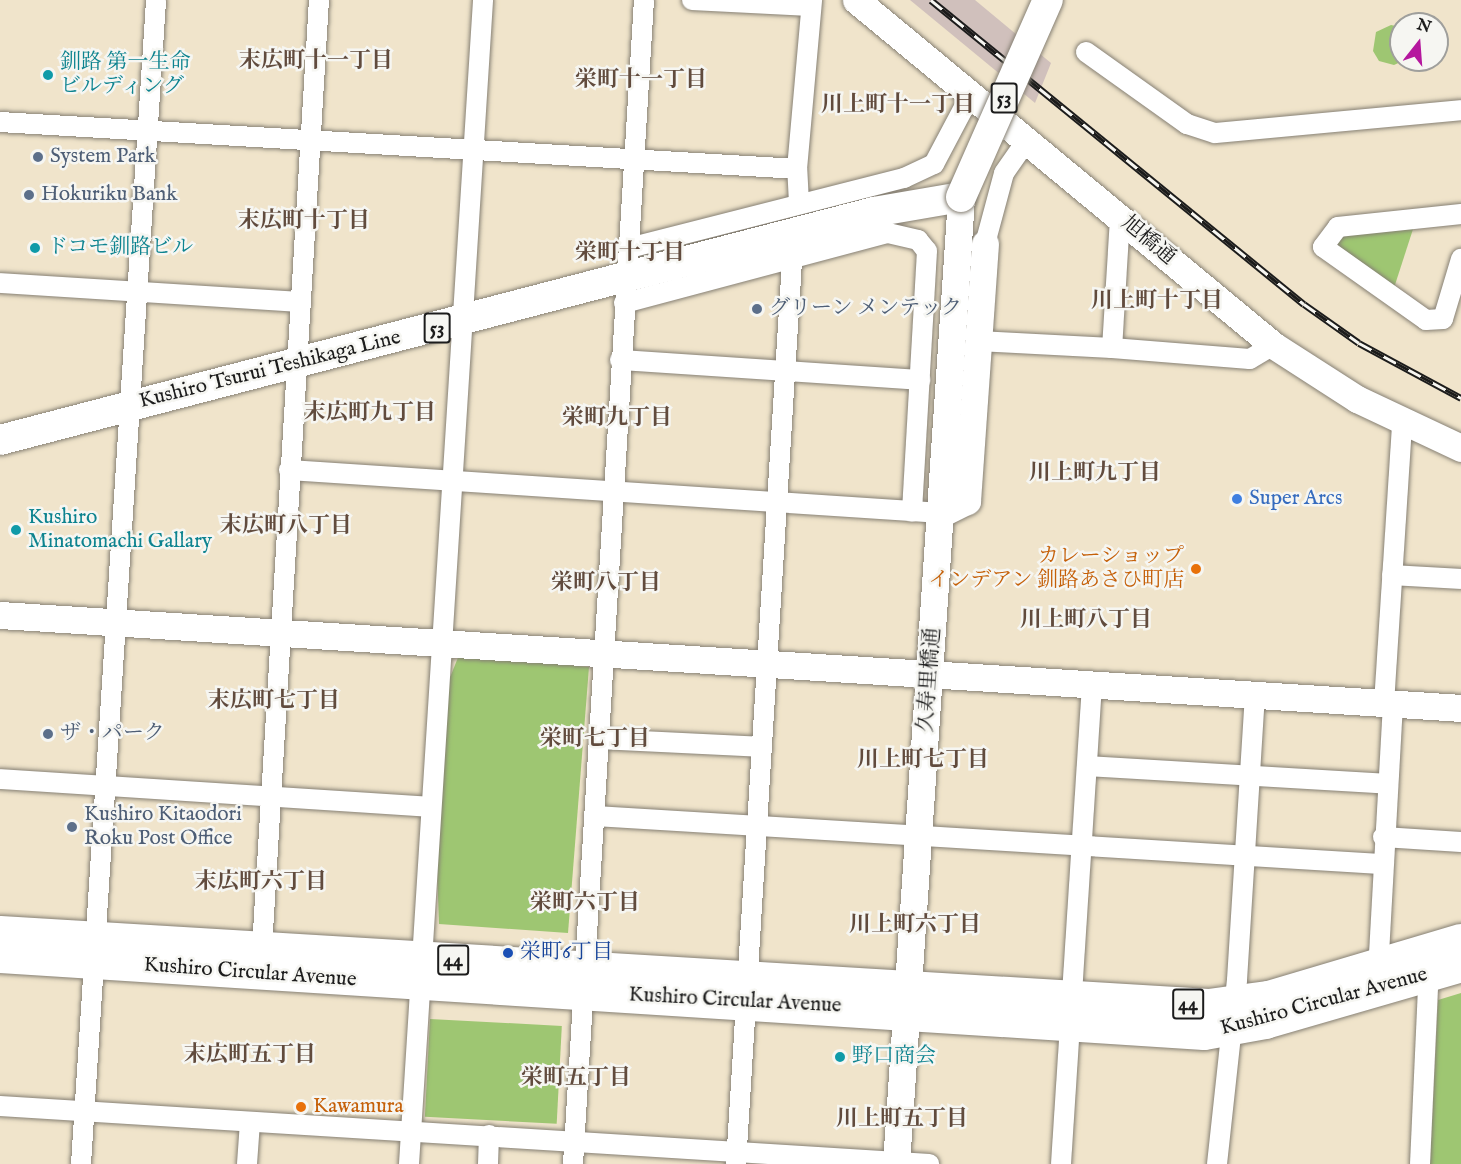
<!DOCTYPE html>
<html>
<head>
<meta charset="utf-8">
<style>
	body { margin:0 }
	#map { position:relative; width:1461px; height:1164px; overflow:hidden; background:#f0e4cb; font-family:"IM FELL English","Noto Serif JP",serif }
	div>[style] { position:absolute }
	.industrial>* { inset:0; background:#d0c0bc }
	.green>* { inset:0; background:#9ec672; transform-origin:0 0 }
	.roads { filter:drop-shadow(0 0 2px #868074) drop-shadow(0 0 2px #868074) }
	.street>* { height:20px; margin:-10px; padding:0 10px; transform-origin:10px; border-radius:10px; background:#fff }
	.secondary>* { height:27px; margin:-13.5px; padding:0 13.5px; transform-origin:13.5px; border-radius:13.5px; background:#fff }
	.primary>* { height:30px; margin:-15px; padding:0 15px; transform-origin:15px; border-radius:15px; background:#fff }
	.highway>* { height:33px; margin:-16.5px; padding:0 16.5px; transform-origin:16.5px; border-radius:16.5px; background:#fff }
	.rail>* { height:7px; margin-top:-3.5px; transform-origin:0; background:repeating-linear-gradient(90deg,#f6f6f2 0 14px,#1c1c1c 0 28px); box-sizing:border-box; border-block:2px solid #1c1c1c }
	.bridges { filter:drop-shadow(0 0 2px #868074) drop-shadow(0 0 2px #868074) }
	.primary-bridge>* { height:30px; margin:-15px; padding:0 15px; transform-origin:15px; border-radius:15px; background:#fff }
	.dots>* { width:16px; height:16px; translate:-50% -50%; box-sizing:border-box; border:3px solid #f6f6f2; border-radius:50% }
	span { translate:-50% -50%; white-space:nowrap; text-align:center; line-height:1.15; -webkit-text-stroke:5px #f6f6f2; paint-order:stroke }
	.shield-label span { padding:2px 4px; background:#f6f6f2; border:2px solid; border-radius:4px; -webkit-text-stroke-width:0 }
	.shield-label { font-size:20px; color:#1c1c1c; font-weight:700 }
	.culture-label { font-size:21px; color:#0d838f }
	.left { translate:0 -50%; text-align:left }
	.service-label { font-size:21px; color:#4e5e75 }
	.street-label { font-size:21px; color:#1c1c1c }
	.shop-label { font-size:21px; color:#366cbe }
	.food-label { font-size:21px; color:#c56008 }
	.right { translate:-100% -50%; text-align:right }
	.transit-label { font-size:21px; color:#164399 }
	.neighbourhood-label { font-size:22px; color:#614b3d; font-weight:700 }
	.north { position:absolute; left:1389px; top:12px; width:60px; height:60px; box-sizing:border-box; background:#f6f6f2; border:2px solid #9f9f9c; border-radius:50%; rotate:17deg; font-size:16px; font-weight:700; line-height:24px; text-align:center; color:#1c1c1c }
	.north::after { content:''; display:block; margin:auto; width:21px; height:27px; background:#b5179e; clip-path:polygon(50% 0,100% 100%,50% 72%,0 100%) }
</style>
</head>
<body>
<div id="map">
	<div class="industrial">
		<div style="clip-path:polygon(910px 0,975px 0,1051px 63px,1035px 103px)"></div>
	</div>
	<div class="green">
		<div style="clip-path:polygon(1391px 25px,1401px 27px,1405px 60px,1394px 65px,1379px 61px,1373px 51px,1376px 32px)"></div>
		<div style="clip-path:polygon(1415px 223px,1393px 291px,1329px 246px,1341px 230px)"></div>
		<div style="clip-path:polygon(459px 655px,589px 667px,568px 933px,439px 924px,437px 868px,449px 680px)"></div>
		<div style="clip-path:polygon(1461px 993px,1461px 1164px,1430px 1164px,1438px 1000px)"></div>
		<div style="left:430px;top:1019px;width:132px;height:98px;rotate:3deg"></div>
	</div>
	<div class="roads">
		<div class="street">
			<div style="left:692px;top:0;width:118px;rotate:2.9deg"></div>
			<div style="left:1086px;top:52px;width:124px;rotate:35.5deg"></div>
			<div style="left:1187px;top:124px;width:29px;rotate:18deg"></div>
			<div style="left:1215px;top:133px;width:247px;rotate:-5.3deg"></div>
			<div style="left:0;top:122px;width:798px;rotate:3.37deg"></div>
			<div style="left:799px;top:203px;width:34px;rotate:-93deg"></div>
			<div style="left:797px;top:169px;width:170px;rotate:-84.9deg"></div>
			<div style="left:1461px;top:214px;width:124px;rotate:174deg"></div>
			<div style="left:1338px;top:227px;width:25px;rotate:127deg"></div>
			<div style="left:1323px;top:247px;width:126px;rotate:35.3deg"></div>
			<div style="left:1426px;top:320px;width:17px;rotate:-3deg"></div>
			<div style="left:1443px;top:319px;width:63px;rotate:-73.3deg"></div>
			<div style="left:1120px;top:218px;width:130px;rotate:93.5deg"></div>
			<div style="left:1112px;top:348px;width:138px;rotate:4.6deg"></div>
			<div style="left:1250px;top:359px;width:27px;rotate:-31deg"></div>
			<div style="left:985px;top:244px;width:73px;rotate:-75deg"></div>
			<div style="left:1004px;top:173px;width:40px;rotate:-55.1deg"></div>
			<div style="left:629px;top:248px;width:284px;rotate:-14.3deg"></div>
			<div style="left:904px;top:178px;width:33px;rotate:-25deg"></div>
			<div style="left:934px;top:164px;width:79px;rotate:-62.1deg"></div>
			<div style="left:0;top:283px;width:299px;rotate:3.6deg"></div>
			<div style="left:624px;top:303px;width:273px;rotate:-14.9deg"></div>
			<div style="left:888px;top:233px;width:31px;rotate:13deg"></div>
			<div style="left:918px;top:240px;width:14px;rotate:51deg"></div>
			<div style="left:927px;top:251px;width:261px;rotate:93.3deg"></div>
			<div style="left:978px;top:341px;width:134px;rotate:3deg"></div>
			<div style="left:620px;top:360px;width:301px;rotate:3.8deg"></div>
			<div style="left:289px;top:470px;width:654px;rotate:3.77deg"></div>
			<div style="left:1392px;top:575px;width:69px;rotate:3.3deg"></div>
			<div style="left:1384px;top:704px;width:283px;rotate:-86.3deg"></div>
			<div style="left:599px;top:739px;width:161px;rotate:2.8deg"></div>
			<div style="left:1088px;top:766px;width:300px;rotate:3.4deg"></div>
			<div style="left:0;top:779px;width:431px;rotate:3.7deg"></div>
			<div style="left:595px;top:816px;width:787px;rotate:3.49deg"></div>
			<div style="left:1383px;top:837px;width:78px;rotate:3.7deg"></div>
			<div style="left:262px;top:948px;width:950px;rotate:-86.56deg"></div>
			<div style="left:1378px;top:972px;width:267px;rotate:-86.8deg"></div>
			<div style="left:0;top:1106px;width:931px;rotate:3.57deg"></div>
			<div style="left:81px;top:1164px;width:1166px;rotate:-86.31deg"></div>
			<div style="left:247px;top:1164px;width:42px;rotate:-85.9deg"></div>
			<div style="left:409px;top:1164px;width:1166px;rotate:-86.36deg"></div>
			<div style="left:488px;top:1164px;width:29px;rotate:-88deg"></div>
			<div style="left:573px;top:1164px;width:1166px;rotate:-86.51deg"></div>
			<div style="left:736px;top:1164px;width:905px;rotate:-86.45deg"></div>
			<div style="left:1061px;top:1164px;width:481px;rotate:-86.3deg"></div>
			<div style="left:1217px;top:1164px;width:185px;rotate:-83.8deg"></div>
			<div style="left:1237px;top:980px;width:285px;rotate:-86.4deg"></div>
			<div style="left:1420px;top:1164px;width:198px;rotate:-87.4deg"></div>
		</div>
		<div class="secondary">
			<div style="left:856px;top:0;width:541px;rotate:39.6deg"></div>
			<div style="left:1273px;top:345px;width:100px;rotate:32.7deg"></div>
			<div style="left:1357px;top:399px;width:115px;rotate:25.2deg"></div>
			<div style="left:942px;top:513px;width:28px;rotate:-26deg"></div>
			<div style="left:967px;top:501px;width:258px;rotate:-86deg"></div>
			<div style="left:0;top:615px;width:1464px;rotate:3.64deg"></div>
			<div style="left:896px;top:1164px;width:969px;rotate:-86.15deg"></div>
		</div>
		<div class="primary">
			<div style="left:0;top:440px;width:903px;rotate:-14.62deg"></div>
			<div style="left:874px;top:212px;width:88px;rotate:-9.8deg"></div>
		</div>
		<div class="highway">
			<div style="left:0;top:932px;width:1210px;rotate:3.46deg"></div>
			<div style="left:1208px;top:1005px;width:61px;rotate:-7.6deg"></div>
			<div style="left:1268px;top:997px;width:201px;rotate:-16.5deg"></div>
			<div style="left:0;top:956px;width:1206px;rotate:3.66deg"></div>
			<div style="left:1204px;top:1033px;width:62px;rotate:-10.2deg"></div>
			<div style="left:1265px;top:1022px;width:204px;rotate:-16.2deg"></div>
		</div>
	</div>
	<div class="rail">
		<div style="left:931px;top:0;width:481px;rotate:39.2deg"></div>
		<div style="left:1304px;top:304px;width:67px;rotate:35.3deg"></div>
		<div style="left:1359px;top:343px;width:116px;rotate:28.3deg"></div>
	</div>
	<div class="bridges">
		<div class="primary-bridge">
			<div style="left:961px;top:197px;width:215px;rotate:-66.2deg"></div>
		</div>
	</div>
	<div class="dots">
		<div style="left:48px;top:75px;background:#0f9aa8"></div>
		<div style="left:38px;top:157px;background:#5c6f8a"></div>
		<div style="left:29px;top:195px;background:#5c6f8a"></div>
		<div style="left:35px;top:248px;background:#0f9aa8"></div>
		<div style="left:757px;top:309px;background:#5c6f8a"></div>
		<div style="left:1237px;top:499px;background:#3f7fe0"></div>
		<div style="left:16px;top:530px;background:#0f9aa8"></div>
		<div style="left:1196px;top:569px;background:#e8710a"></div>
		<div style="left:48px;top:734px;background:#5c6f8a"></div>
		<div style="left:72px;top:827px;background:#5c6f8a"></div>
		<div style="left:508px;top:953px;background:#1a4fb4"></div>
		<div style="left:840px;top:1057px;background:#0f9aa8"></div>
		<div style="left:301px;top:1107px;background:#e8710a"></div>
	</div>
	<div class="shield-label">
		<span style="left:1004px;top:98px">53</span>
		<span style="left:437px;top:328px">53</span>
		<span style="left:453px;top:960px">44</span>
		<span style="left:1188px;top:1004px">44</span>
	</div>
	<div class="culture-label">
		<span class="left" style="left:60px;top:75px">釧路 第一生命<br>ビルディング</span>
		<span class="left" style="left:47px;top:248px">ドコモ釧路ビル</span>
		<span class="left" style="left:28px;top:530px">Kushiro<br>Minatomachi Gallary</span>
		<span class="left" style="left:852px;top:1057px">野口商会</span>
	</div>
	<div class="service-label">
		<span class="left" style="left:50px;top:157px">System Park</span>
		<span class="left" style="left:41px;top:195px">Hokuriku Bank</span>
		<span class="left" style="left:769px;top:309px">グリーン メンテック</span>
		<span class="left" style="left:60px;top:734px">ザ・パーク</span>
		<span class="left" style="left:84px;top:827px">Kushiro Kitaodori<br>Roku Post Office</span>
	</div>
	<div class="street-label">
		<span style="left:1148px;top:241px;rotate:40deg">旭橋通</span>
		<span style="left:270px;top:370px;rotate:-14deg">Kushiro Tsurui Teshikaga Line</span>
		<span style="left:930px;top:680px;rotate:-86deg">久寿里橋通</span>
		<span style="left:250px;top:973px;rotate:4deg">Kushiro Circular Avenue</span>
		<span style="left:735px;top:1001px;rotate:3deg">Kushiro Circular Avenue</span>
		<span style="left:1324px;top:1002px;rotate:-15deg">Kushiro Circular Avenue</span>
	</div>
	<div class="shop-label">
		<span class="left" style="left:1249px;top:499px">Super Arcs</span>
	</div>
	<div class="food-label">
		<span class="right" style="left:1184px;top:569px">カレーショップ<br>インデアン 釧路あさひ町店</span>
		<span class="left" style="left:313px;top:1107px">Kawamura</span>
	</div>
	<div class="transit-label">
		<span class="left" style="left:520px;top:953px">栄町6丁目</span>
	</div>
	<div class="neighbourhood-label">
		<span style="left:316px;top:62px">末広町十一丁目</span>
		<span style="left:641px;top:81px">栄町十一丁目</span>
		<span style="left:898px;top:106px">川上町十一丁目</span>
		<span style="left:304px;top:222px">末広町十丁目</span>
		<span style="left:630px;top:254px">栄町十丁目</span>
		<span style="left:1157px;top:302px">川上町十丁目</span>
		<span style="left:370px;top:414px">末広町九丁目</span>
		<span style="left:617px;top:419px">栄町九丁目</span>
		<span style="left:1095px;top:474px">川上町九丁目</span>
		<span style="left:286px;top:527px">末広町八丁目</span>
		<span style="left:606px;top:584px">栄町八丁目</span>
		<span style="left:1086px;top:621px">川上町八丁目</span>
		<span style="left:274px;top:702px">末広町七丁目</span>
		<span style="left:595px;top:740px">栄町七丁目</span>
		<span style="left:923px;top:761px">川上町七丁目</span>
		<span style="left:261px;top:883px">末広町六丁目</span>
		<span style="left:585px;top:904px">栄町六丁目</span>
		<span style="left:915px;top:926px">川上町六丁目</span>
		<span style="left:250px;top:1056px">末広町五丁目</span>
		<span style="left:576px;top:1079px">栄町五丁目</span>
		<span style="left:902px;top:1120px">川上町五丁目</span>
	</div>
	<div class="north">N</div>
</div>
</body>
</html>
